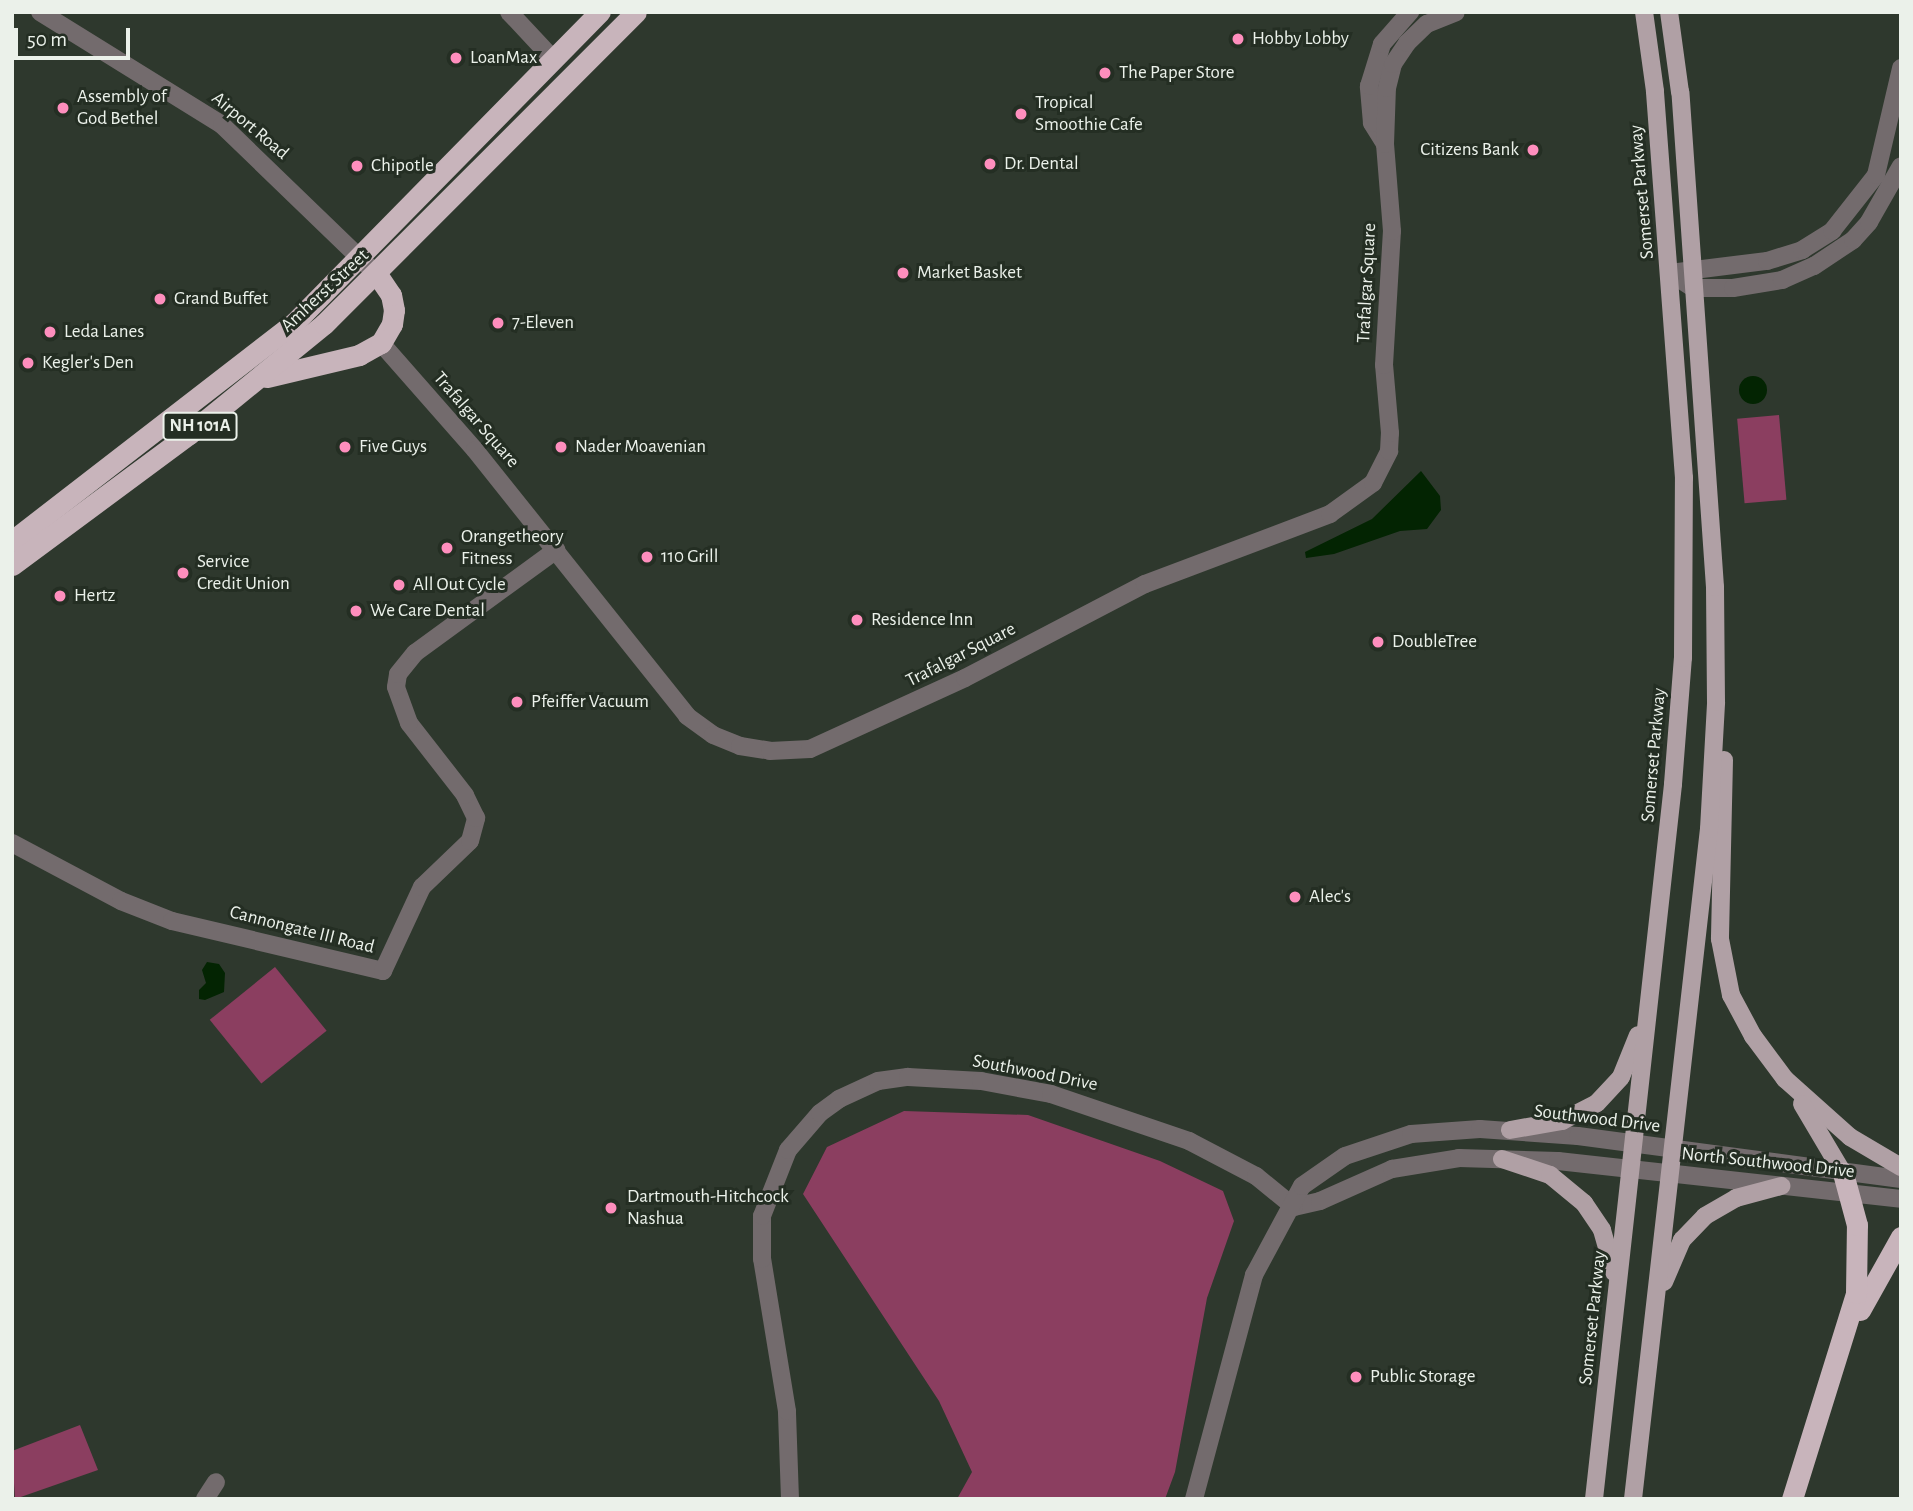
<!DOCTYPE html>
<html>
<head>
<meta charset="utf-8">
<style>
	body { margin:0 }
	#map { position:relative; width:1913px; height:1511px; overflow:hidden; background:#2e382d; font-family:"Alegreya Sans",sans-serif }
	div>[style] { position:absolute }
	.green>* { inset:0; background:#8b3e60; transform-origin:0 0 }
	.water>* { inset:0; background:#032402 }
	.round { border-radius:50% }
	.minor>* { height:18px; margin:-9px; padding:0 9px; transform-origin:9px; border-radius:9px; background:#736b6d }
	.major>* { height:18px; margin:-9px; padding:0 9px; transform-origin:9px; border-radius:9px; background:#b0a0a5 }
	.highway>* { height:21px; margin:-10.5px; padding:0 10.5px; transform-origin:10.5px; border-radius:10.5px; background:#c8b4bb }
	.dots>* { width:19px; height:19px; translate:-50% -50%; box-sizing:border-box; border:4px solid #242e23; border-radius:50% }
	span { translate:-50% -50%; white-space:nowrap; text-align:center; line-height:1.15; -webkit-text-stroke:6px #242e23; paint-order:stroke }
	.shield-label span { padding:2px 5px; background:#242e23; border:2px solid; border-radius:5px; -webkit-text-stroke-width:0 }
	.shield-label { font-size:18px; color:#ebf1ea; font-weight:700 }
	.poi-label { font-size:19px; color:#ebf1ea }
	.left { translate:0 -50%; text-align:left }
	.right { translate:-100% -50%; text-align:right }
	.street-label { font-size:19px; color:#ebf1ea }
	.frame { position:absolute; inset:0; border:14px solid #ebf1ea; pointer-events:none }
	.scale { position:absolute; left:14px; top:28px; width:116px; height:32px; box-sizing:border-box; border:4px solid #ebf1ea; border-top:0; padding-left:9px; font-size:21px; line-height:24px; white-space:nowrap; color:#ebf1ea; -webkit-text-stroke:5px #242e23; paint-order:stroke }
</style>
</head>
<body>
<div id="map">
	<div class="green">
		<div style="left:1779px;top:415px;width:85px;height:42px;rotate:85deg"></div>
		<div style="left:275px;top:967px;width:82px;height:84px;rotate:51deg"></div>
		<div style="clip-path:polygon(904px 1111px,1028px 1115px,1160px 1161px,1223px 1191px,1234px 1221px,1207px 1298px,1175px 1472px,1165px 1499px,957px 1499px,972px 1472px,939px 1401px,803px 1194px,827px 1147px)"></div>
		<div style="clip-path:polygon(80px 1425px,98px 1470px,15px 1499px,12px 1451px)"></div>
	</div>
	<div class="water">
		<div class="round" style="left:1739px;top:376px;width:28px;height:28px"></div>
		<div style="clip-path:polygon(1421px 471px,1440px 496px,1441px 510px,1427px 529px,1400px 531px,1334px 554px,1306px 558px,1305px 552px,1372px 519px)"></div>
		<div style="clip-path:polygon(207px 962px,219px 964px,225px 973px,224px 992px,205px 1000px,199px 999px,199px 990px,206px 983px,202px 970px)"></div>
	</div>
	<div class="minor">
		<div style="left:40px;top:12px;width:214px;rotate:31.8deg"></div>
		<div style="left:222px;top:125px;width:203px;rotate:44deg"></div>
		<div style="left:509px;top:12px;width:64px;rotate:46.9deg"></div>
		<div style="left:1385px;top:144px;width:25px;rotate:-122deg"></div>
		<div style="left:1372px;top:123px;width:37px;rotate:-95deg"></div>
		<div style="left:1369px;top:86px;width:44px;rotate:-72.8deg"></div>
		<div style="left:1382px;top:44px;width:43px;rotate:-48.8deg"></div>
		<div style="left:1670px;top:273px;width:98px;rotate:-7.1deg"></div>
		<div style="left:1767px;top:261px;width:37px;rotate:-17deg"></div>
		<div style="left:1802px;top:250px;width:36px;rotate:-32deg"></div>
		<div style="left:1832px;top:231px;width:71px;rotate:-51.8deg"></div>
		<div style="left:1876px;top:175px;width:110px;rotate:-76.8deg"></div>
		<div style="left:1670px;top:273px;width:27px;rotate:33deg"></div>
		<div style="left:1693px;top:288px;width:40px"></div>
		<div style="left:1733px;top:288px;width:50px;rotate:-9.3deg"></div>
		<div style="left:1782px;top:280px;width:35px;rotate:-24deg"></div>
		<div style="left:1814px;top:266px;width:47px;rotate:-33.7deg"></div>
		<div style="left:1853px;top:240px;width:24px;rotate:-48deg"></div>
		<div style="left:1869px;top:222px;width:64px;rotate:-60.3deg"></div>
		<div style="left:381px;top:343px;width:142px;rotate:48.7deg"></div>
		<div style="left:475px;top:450px;width:340px;rotate:51.4deg"></div>
		<div style="left:687px;top:716px;width:32px;rotate:36deg"></div>
		<div style="left:713px;top:735px;width:29px;rotate:22deg"></div>
		<div style="left:740px;top:746px;width:30px;rotate:9deg"></div>
		<div style="left:770px;top:751px;width:40px;rotate:-2.9deg"></div>
		<div style="left:810px;top:749px;width:170px;rotate:-24.6deg"></div>
		<div style="left:965px;top:678px;width:203px;rotate:-27.6deg"></div>
		<div style="left:1145px;top:584px;width:198px;rotate:-20.7deg"></div>
		<div style="left:1330px;top:514px;width:53px;rotate:-35.8deg"></div>
		<div style="left:1373px;top:483px;width:36px;rotate:-63deg"></div>
		<div style="left:1389px;top:451px;width:18px;rotate:-87deg"></div>
		<div style="left:1390px;top:433px;width:68px;rotate:-95deg"></div>
		<div style="left:1384px;top:365px;width:134px;rotate:-86.6deg"></div>
		<div style="left:1392px;top:231px;width:87px;rotate:-94.6deg"></div>
		<div style="left:1385px;top:144px;width:56px;rotate:-88deg"></div>
		<div style="left:1387px;top:88px;width:25px;rotate:-76deg"></div>
		<div style="left:1393px;top:64px;width:25px;rotate:-56deg"></div>
		<div style="left:1407px;top:43px;width:28px;rotate:-44deg"></div>
		<div style="left:1427px;top:24px;width:31px;rotate:-22deg"></div>
		<div style="left:12px;top:843px;width:123px;rotate:28deg"></div>
		<div style="left:121px;top:901px;width:55px;rotate:21.4deg"></div>
		<div style="left:172px;top:921px;width:217px;rotate:13.3deg"></div>
		<div style="left:383px;top:971px;width:93px;rotate:-65.1deg"></div>
		<div style="left:422px;top:887px;width:66px;rotate:-43.8deg"></div>
		<div style="left:470px;top:841px;width:24px;rotate:-75deg"></div>
		<div style="left:476px;top:818px;width:25px;rotate:-116deg"></div>
		<div style="left:465px;top:795px;width:91px;rotate:-127.9deg"></div>
		<div style="left:409px;top:723px;width:38px;rotate:-110deg"></div>
		<div style="left:396px;top:687px;width:13px;rotate:-81deg"></div>
		<div style="left:398px;top:674px;width:27px;rotate:-51deg"></div>
		<div style="left:415px;top:653px;width:175px;rotate:-36.1deg"></div>
		<div style="left:1294px;top:1207px;width:27px;rotate:-13deg"></div>
		<div style="left:1320px;top:1201px;width:79px;rotate:-24deg"></div>
		<div style="left:1392px;top:1169px;width:68px;rotate:-9.3deg"></div>
		<div style="left:1459px;top:1158px;width:99px;rotate:1.7deg"></div>
		<div style="left:1558px;top:1161px;width:345px;rotate:6.3deg"></div>
		<div style="left:205px;top:1499px;width:20px;rotate:-57deg"></div>
		<div style="left:790px;top:1499px;width:88px;rotate:-92deg"></div>
		<div style="left:787px;top:1411px;width:154px;rotate:-99.3deg"></div>
		<div style="left:762px;top:1259px;width:43px;rotate:-90deg"></div>
		<div style="left:762px;top:1216px;width:71px;rotate:-68.5deg"></div>
		<div style="left:788px;top:1150px;width:49px;rotate:-49.1deg"></div>
		<div style="left:820px;top:1113px;width:24px;rotate:-36deg"></div>
		<div style="left:839px;top:1099px;width:43px;rotate:-24.8deg"></div>
		<div style="left:878px;top:1081px;width:30px;rotate:-8deg"></div>
		<div style="left:908px;top:1077px;width:73px;rotate:3.1deg"></div>
		<div style="left:981px;top:1081px;width:71px;rotate:10.5deg"></div>
		<div style="left:1051px;top:1094px;width:146px;rotate:18.8deg"></div>
		<div style="left:1189px;top:1141px;width:76px;rotate:27.6deg"></div>
		<div style="left:1256px;top:1176px;width:49px;rotate:39.2deg"></div>
		<div style="left:1194px;top:1499px;width:232px;rotate:-75deg"></div>
		<div style="left:1254px;top:1275px;width:101px;rotate:-61.7deg"></div>
		<div style="left:1302px;top:1186px;width:52px;rotate:-34.9deg"></div>
		<div style="left:1345px;top:1156px;width:70px;rotate:-18.4deg"></div>
		<div style="left:1411px;top:1134px;width:69px;rotate:-4.1deg"></div>
		<div style="left:1480px;top:1129px;width:98px;rotate:4.1deg"></div>
		<div style="left:1578px;top:1136px;width:326px;rotate:7.6deg"></div>
	</div>
	<div class="major">
		<div style="left:1724px;top:760px;width:179px;rotate:91.3deg"></div>
		<div style="left:1720px;top:939px;width:57px;rotate:78.9deg"></div>
		<div style="left:1731px;top:995px;width:47px;rotate:61.8deg"></div>
		<div style="left:1753px;top:1036px;width:54px;rotate:53.3deg"></div>
		<div style="left:1785px;top:1079px;width:87px;rotate:41.7deg"></div>
		<div style="left:1850px;top:1137px;width:59px;rotate:30.5deg"></div>
		<div style="left:1802px;top:1104px;width:80px;rotate:59.3deg"></div>
		<div style="left:1510px;top:1130px;width:53px;rotate:-9.8deg"></div>
		<div style="left:1562px;top:1121px;width:39px;rotate:-27deg"></div>
		<div style="left:1597px;top:1103px;width:35px;rotate:-47deg"></div>
		<div style="left:1621px;top:1077px;width:45px;rotate:-68deg"></div>
		<div style="left:1502px;top:1159px;width:51px;rotate:18.4deg"></div>
		<div style="left:1550px;top:1175px;width:44px;rotate:39.5deg"></div>
		<div style="left:1584px;top:1203px;width:32px;rotate:56deg"></div>
		<div style="left:1602px;top:1230px;width:44px;rotate:74.1deg"></div>
		<div style="left:1664px;top:1282px;width:46px;rotate:-66.8deg"></div>
		<div style="left:1682px;top:1240px;width:33px;rotate:-46deg"></div>
		<div style="left:1705px;top:1216px;width:36px;rotate:-30deg"></div>
		<div style="left:1736px;top:1198px;width:47px;rotate:-14.9deg"></div>
		<div style="left:1594px;top:1499px;width:719px;rotate:-83.69deg"></div>
		<div style="left:1673px;top:784px;width:126px;rotate:-85.5deg"></div>
		<div style="left:1683px;top:658px;width:180px;rotate:-89.7deg"></div>
		<div style="left:1684px;top:478px;width:388px;rotate:-94.3deg"></div>
		<div style="left:1655px;top:91px;width:80px;rotate:-97.9deg"></div>
		<div style="left:1633px;top:1499px;width:674px;rotate:-83.53deg"></div>
		<div style="left:1709px;top:829px;width:127px;rotate:-86.8deg"></div>
		<div style="left:1716px;top:702px;width:115px;rotate:-90.5deg"></div>
		<div style="left:1715px;top:587px;width:496px;rotate:-94deg"></div>
		<div style="left:1680px;top:92px;width:81px;rotate:-97.8deg"></div>
	</div>
	<div class="highway">
		<div style="left:267px;top:377px;width:95px;rotate:-13.4deg"></div>
		<div style="left:359px;top:355px;width:25px;rotate:-29deg"></div>
		<div style="left:381px;top:343px;width:22px;rotate:-60deg"></div>
		<div style="left:392px;top:324px;width:14px;rotate:-82deg"></div>
		<div style="left:394px;top:310px;width:15px;rotate:-101deg"></div>
		<div style="left:391px;top:295px;width:25px;rotate:-124deg"></div>
		<div style="left:12px;top:541px;width:358px;rotate:-37.7deg"></div>
		<div style="left:295px;top:322px;width:435px;rotate:-45.5deg"></div>
		<div style="left:12px;top:565px;width:220px;rotate:-36.5deg"></div>
		<div style="left:189px;top:434px;width:174px;rotate:-39.2deg"></div>
		<div style="left:324px;top:324px;width:441px;rotate:-45deg"></div>
		<div style="left:1860px;top:1310px;width:84px;rotate:-60.7deg"></div>
		<div style="left:1792px;top:1499px;width:216px;rotate:-72.7deg"></div>
		<div style="left:1856px;top:1293px;width:68px;rotate:-89.2deg"></div>
		<div style="left:1857px;top:1225px;width:54px;rotate:-105.1deg"></div>
	</div>
	<div class="dots">
		<div style="left:1238px;top:39px;background:#fe8ebd"></div>
		<div style="left:456px;top:58px;background:#fe8ebd"></div>
		<div style="left:1105px;top:73px;background:#fe8ebd"></div>
		<div style="left:63px;top:108px;background:#fe8ebd"></div>
		<div style="left:1021px;top:114px;background:#fe8ebd"></div>
		<div style="left:1533px;top:150px;background:#fe8ebd"></div>
		<div style="left:990px;top:164px;background:#fe8ebd"></div>
		<div style="left:357px;top:166px;background:#fe8ebd"></div>
		<div style="left:903px;top:273px;background:#fe8ebd"></div>
		<div style="left:160px;top:299px;background:#fe8ebd"></div>
		<div style="left:498px;top:323px;background:#fe8ebd"></div>
		<div style="left:50px;top:332px;background:#fe8ebd"></div>
		<div style="left:28px;top:363px;background:#fe8ebd"></div>
		<div style="left:345px;top:447px;background:#fe8ebd"></div>
		<div style="left:561px;top:447px;background:#fe8ebd"></div>
		<div style="left:447px;top:548px;background:#fe8ebd"></div>
		<div style="left:647px;top:557px;background:#fe8ebd"></div>
		<div style="left:183px;top:573px;background:#fe8ebd"></div>
		<div style="left:399px;top:585px;background:#fe8ebd"></div>
		<div style="left:60px;top:596px;background:#fe8ebd"></div>
		<div style="left:356px;top:611px;background:#fe8ebd"></div>
		<div style="left:857px;top:620px;background:#fe8ebd"></div>
		<div style="left:1378px;top:642px;background:#fe8ebd"></div>
		<div style="left:517px;top:702px;background:#fe8ebd"></div>
		<div style="left:1295px;top:897px;background:#fe8ebd"></div>
		<div style="left:611px;top:1208px;background:#fe8ebd"></div>
		<div style="left:1356px;top:1377px;background:#fe8ebd"></div>
	</div>
	<div class="shield-label">
		<span style="left:200px;top:426px">NH 101A</span>
	</div>
	<div class="poi-label">
		<span class="left" style="left:1252px;top:39px">Hobby Lobby</span>
		<span class="left" style="left:470px;top:58px">LoanMax</span>
		<span class="left" style="left:1119px;top:73px">The Paper Store</span>
		<span class="left" style="left:77px;top:108px">Assembly of<br>God Bethel</span>
		<span class="left" style="left:1035px;top:114px">Tropical<br>Smoothie Cafe</span>
		<span class="right" style="left:1519px;top:150px">Citizens Bank</span>
		<span class="left" style="left:1004px;top:164px">Dr. Dental</span>
		<span class="left" style="left:371px;top:166px">Chipotle</span>
		<span class="left" style="left:917px;top:273px">Market Basket</span>
		<span class="left" style="left:174px;top:299px">Grand Buffet</span>
		<span class="left" style="left:512px;top:323px">7-Eleven</span>
		<span class="left" style="left:64px;top:332px">Leda Lanes</span>
		<span class="left" style="left:42px;top:363px">Kegler's Den</span>
		<span class="left" style="left:359px;top:447px">Five Guys</span>
		<span class="left" style="left:575px;top:447px">Nader Moavenian</span>
		<span class="left" style="left:461px;top:548px">Orangetheory<br>Fitness</span>
		<span class="left" style="left:661px;top:557px">110 Grill</span>
		<span class="left" style="left:197px;top:573px">Service<br>Credit Union</span>
		<span class="left" style="left:413px;top:585px">All Out Cycle</span>
		<span class="left" style="left:74px;top:596px">Hertz</span>
		<span class="left" style="left:370px;top:611px">We Care Dental</span>
		<span class="left" style="left:871px;top:620px">Residence Inn</span>
		<span class="left" style="left:1392px;top:642px">DoubleTree</span>
		<span class="left" style="left:531px;top:702px">Pfeiffer Vacuum</span>
		<span class="left" style="left:1309px;top:897px">Alec's</span>
		<span class="left" style="left:627px;top:1208px">Dartmouth-Hitchcock<br>Nashua</span>
		<span class="left" style="left:1370px;top:1377px">Public Storage</span>
	</div>
	<div class="street-label">
		<span style="left:250px;top:126px;rotate:40deg">Airport Road</span>
		<span style="left:1642px;top:192px;rotate:-95deg">Somerset Parkway</span>
		<span style="left:1367px;top:283px;rotate:-87deg">Trafalgar Square</span>
		<span style="left:325px;top:291px;rotate:-43deg">Amherst Street</span>
		<span style="left:476px;top:420px;rotate:49deg">Trafalgar Square</span>
		<span style="left:961px;top:655px;rotate:-27deg">Trafalgar Square</span>
		<span style="left:1654px;top:755px;rotate:-85deg">Somerset Parkway</span>
		<span style="left:302px;top:930px;rotate:14deg">Cannongate III Road</span>
		<span style="left:1035px;top:1073px;rotate:11deg">Southwood Drive</span>
		<span style="left:1597px;top:1119px;rotate:7deg">Southwood Drive</span>
		<span style="left:1768px;top:1163px;rotate:6deg">North Southwood Drive</span>
		<span style="left:1593px;top:1318px;rotate:-84deg">Somerset Parkway</span>
	</div>
	<div class="frame"></div>
	<div class="scale">50 m</div>
</div>
</body>
</html>
